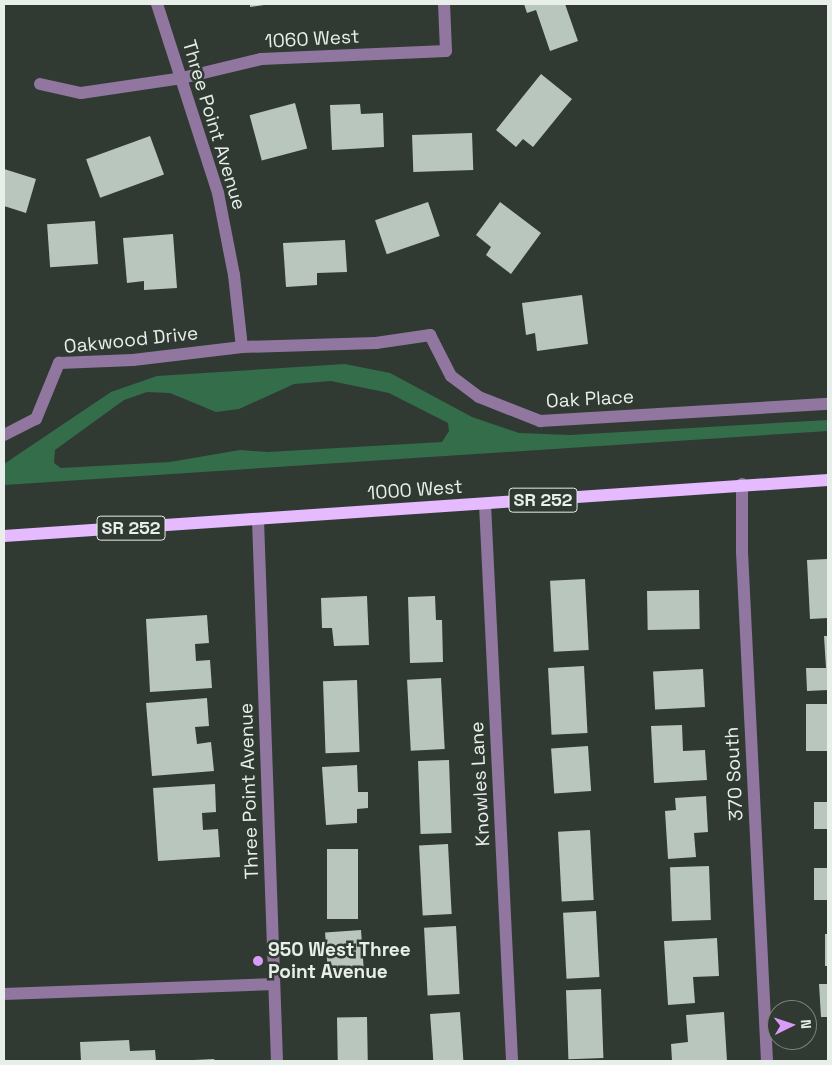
<!DOCTYPE html>
<html>
<head>
<meta charset="utf-8">
<style>
	body { margin:0 }
	#map { position:relative; width:832px; height:1065px; overflow:hidden; background:#303a33; font-family:"Space Grotesk",sans-serif }
	div>[style] { position:absolute }
	.green>* { inset:0; background:#346d4a }
	.building>* { inset:0; background:#b9c6bd; transform-origin:0 0 }
	.minor>* { height:12px; margin:-6px; padding:0 6px; transform-origin:6px; border-radius:6px; background:#9177a0 }
	.major>* { height:12px; margin:-6px; padding:0 6px; transform-origin:6px; border-radius:6px; background:#e5bafe }
	.dots>* { width:14px; height:14px; translate:-50% -50%; box-sizing:border-box; border:2px solid #303a33; border-radius:50% }
	span { translate:-50% -50%; white-space:nowrap; text-align:center; line-height:1.15; -webkit-text-stroke:5px #303a33; paint-order:stroke }
	.shield-label span { padding:1px 4px; background:#303a33; border:1px solid; border-radius:4px; -webkit-text-stroke-width:0 }
	.shield-label { font-size:18px; color:#e8eee9; font-weight:700 }
	.street-label { font-size:19px; color:#e8eee9 }
	.poi-label { font-size:19px; color:#e8eee9; font-weight:700 }
	.left { translate:0 -50%; text-align:left }
	.frame { position:absolute; inset:0; border:5px solid #e8eee9; pointer-events:none }
	.north { position:absolute; left:767px; top:1000px; width:50px; height:50px; box-sizing:border-box; background:#303a33; border:1px solid #7a827c; border-radius:50%; rotate:86deg; font-size:14px; font-weight:700; line-height:20px; text-align:center; color:#e8eee9 }
	.north::after { content:''; display:block; margin:auto; width:18px; height:22px; background:#d89bf8; clip-path:polygon(50% 0,100% 100%,50% 72%,0 100%) }
</style>
</head>
<body>
<div id="map">
	<div class="green">
		<div style="clip-path:polygon(evenodd,345px 364px,390px 373px,472px 417px,519px 433px,570px 435px,828px 420px,828px 431px,4px 485px,4px 464px,111px 392px,157px 376px,345px 364px,331px 381px,389px 393px,448px 423px,449px 431px,442px 442px,268px 452px,240px 450px,170px 462px,61px 468px,54px 463px,55px 450px,124px 400px,147px 392px,170px 393px,216px 412px,239px 409px,294px 384px,331px 381px)"></div>
	</div>
	<div class="building">
		<div style="clip-path:polygon(250px 4px,264px 4px,264px 5px,250px 7px)"></div>
		<div style="clip-path:polygon(524px 4px,565px 4px,578px 41px,550px 51px,536px 10px,527px 13px)"></div>
		<div style="clip-path:polygon(541px 74px,572px 99px,533px 147px,523px 139px,516px 147px,496px 130px)"></div>
		<div style="left:295px;top:103px;width:47px;height:47px;rotate:75deg"></div>
		<div style="clip-path:polygon(360px 104px,361px 114px,383px 113px,384px 147px,332px 150px,330px 105px)"></div>
		<div style="left:472px;top:133px;width:37px;height:60px;rotate:88deg"></div>
		<div style="left:150px;top:136px;width:41px;height:68px;rotate:70deg"></div>
		<div style="clip-path:polygon(4px 169px,36px 179px,26px 213px,4px 206px)"></div>
		<div style="left:428px;top:202px;width:36px;height:56px;rotate:71deg"></div>
		<div style="clip-path:polygon(500px 202px,541px 233px,511px 274px,486px 255px,491px 247px,476px 235px)"></div>
		<div style="left:95px;top:221px;width:43px;height:48px;rotate:86deg"></div>
		<div style="clip-path:polygon(173px 234px,177px 288px,144px 290px,144px 281px,127px 283px,123px 238px)"></div>
		<div style="clip-path:polygon(345px 240px,347px 272px,317px 273px,317px 285px,286px 287px,283px 243px)"></div>
		<div style="clip-path:polygon(582px 295px,588px 344px,537px 351px,535px 333px,526px 335px,522px 303px)"></div>
		<div style="clip-path:polygon(828px 559px,828px 618px,810px 619px,807px 560px)"></div>
		<div style="left:585px;top:579px;width:71px;height:35px;rotate:87deg"></div>
		<div style="left:699px;top:590px;width:39px;height:52px;rotate:89deg"></div>
		<div style="clip-path:polygon(367px 596px,369px 645px,334px 646px,332px 628px,322px 628px,321px 598px)"></div>
		<div style="clip-path:polygon(435px 596px,436px 620px,442px 620px,443px 662px,410px 663px,408px 597px)"></div>
		<div style="clip-path:polygon(207px 615px,209px 643px,195px 644px,196px 661px,210px 660px,212px 688px,150px 692px,146px 619px)"></div>
		<div style="clip-path:polygon(824px 636px,828px 636px,828px 690px,807px 691px,806px 668px,826px 668px)"></div>
		<div style="left:584px;top:666px;width:67px;height:36px;rotate:87deg"></div>
		<div style="left:703px;top:669px;width:38px;height:50px;rotate:87deg"></div>
		<div style="left:441px;top:678px;width:71px;height:34px;rotate:87deg"></div>
		<div style="left:357px;top:680px;width:72px;height:34px;rotate:88deg"></div>
		<div style="clip-path:polygon(207px 698px,209px 726px,195px 727px,197px 744px,211px 742px,214px 771px,152px 776px,146px 703px)"></div>
		<div style="left:828px;top:704px;width:47px;height:22px;rotate:90deg"></div>
		<div style="clip-path:polygon(682px 725px,683px 751px,705px 750px,707px 780px,654px 783px,651px 726px)"></div>
		<div style="left:588px;top:746px;width:45px;height:37px;rotate:86deg"></div>
		<div style="left:449px;top:760px;width:73px;height:31px;rotate:88deg"></div>
		<div style="clip-path:polygon(357px 765px,358px 792px,368px 792px,368px 808px,357px 809px,357px 823px,326px 825px,322px 767px)"></div>
		<div style="clip-path:polygon(215px 784px,216px 812px,202px 813px,203px 830px,218px 829px,220px 857px,158px 861px,153px 788px)"></div>
		<div style="clip-path:polygon(706px 796px,708px 832px,694px 833px,696px 857px,668px 859px,665px 811px,676px 810px,675px 798px)"></div>
		<div style="left:828px;top:802px;width:27px;height:14px;rotate:90deg"></div>
		<div style="left:590px;top:830px;width:70px;height:32px;rotate:87deg"></div>
		<div style="left:448px;top:844px;width:70px;height:29px;rotate:87deg"></div>
		<div style="left:327px;top:849px;width:31px;height:70px"></div>
		<div style="left:709px;top:866px;width:54px;height:39px;rotate:88deg"></div>
		<div style="left:828px;top:868px;width:32px;height:14px;rotate:90deg"></div>
		<div style="left:596px;top:911px;width:66px;height:33px;rotate:87deg"></div>
		<div style="left:456px;top:926px;width:68px;height:32px;rotate:87deg"></div>
		<div style="left:361px;top:930px;width:45px;height:36px;rotate:86deg"></div>
		<div style="left:825px;top:934px;width:3px;height:32px"></div>
		<div style="clip-path:polygon(717px 938px,719px 976px,693px 977px,695px 1003px,668px 1005px,664px 941px)"></div>
		<div style="clip-path:polygon(819px 984px,828px 984px,828px 1017px,821px 1017px)"></div>
		<div style="left:601px;top:989px;width:69px;height:35px;rotate:88deg"></div>
		<div style="left:460px;top:1012px;width:49px;height:30px;rotate:86deg"></div>
		<div style="clip-path:polygon(724px 1012px,727px 1061px,672px 1061px,671px 1044px,688px 1042px,686px 1015px)"></div>
		<div style="left:367px;top:1017px;width:44px;height:30px;rotate:89deg"></div>
		<div style="clip-path:polygon(129px 1040px,130px 1051px,155px 1050px,156px 1061px,81px 1061px,80px 1042px)"></div>
		<div style="clip-path:polygon(214px 1059px,215px 1061px,194px 1061px,194px 1060px)"></div>
	</div>
	<div class="minor">
		<div style="left:157px;top:4px;width:199px;rotate:72.1deg"></div>
		<div style="left:218px;top:193px;width:84px;rotate:79deg"></div>
		<div style="left:234px;top:275px;width:72px;rotate:83.7deg"></div>
		<div style="left:40px;top:84px;width:42px;rotate:12.4deg"></div>
		<div style="left:81px;top:93px;width:102px;rotate:-8.4deg"></div>
		<div style="left:182px;top:78px;width:81px;rotate:-13.5deg"></div>
		<div style="left:261px;top:59px;width:185px;rotate:-2.5deg"></div>
		<div style="left:446px;top:51px;width:47px;rotate:-92.4deg"></div>
		<div style="left:4px;top:435px;width:36px;rotate:-27deg"></div>
		<div style="left:36px;top:419px;width:61px;rotate:-67.7deg"></div>
		<div style="left:59px;top:363px;width:74px;rotate:-2.3deg"></div>
		<div style="left:133px;top:360px;width:110px;rotate:-6.8deg"></div>
		<div style="left:242px;top:347px;width:134px;rotate:-1.7deg"></div>
		<div style="left:376px;top:343px;width:55px;rotate:-8.4deg"></div>
		<div style="left:430px;top:335px;width:46px;rotate:62.9deg"></div>
		<div style="left:451px;top:376px;width:35px;rotate:37deg"></div>
		<div style="left:479px;top:397px;width:66px;rotate:21.5deg"></div>
		<div style="left:540px;top:421px;width:289px;rotate:-3.4deg"></div>
		<div style="left:742px;top:484px;width:68px;rotate:90deg"></div>
		<div style="left:742px;top:552px;width:510px;rotate:87.19deg"></div>
		<div style="left:485px;top:504px;width:558px;rotate:87.22deg"></div>
		<div style="left:258px;top:520px;width:541px;rotate:87.99deg"></div>
		<div style="left:4px;top:994px;width:270px;rotate:-2.1deg"></div>
	</div>
	<div class="major">
		<div style="left:4px;top:536px;width:826px;rotate:-3.89deg"></div>
	</div>
	<div class="dots">
		<div style="left:258px;top:961px;background:#d89bf8"></div>
	</div>
	<div class="shield-label">
		<span style="left:543px;top:500px">SR 252</span>
		<span style="left:131px;top:528px">SR 252</span>
	</div>
	<div class="street-label">
		<span style="left:312px;top:39px;rotate:-3deg">1060 West</span>
		<span style="left:214px;top:125px;rotate:73deg">Three Point Avenue</span>
		<span style="left:131px;top:340px;rotate:-6deg">Oakwood Drive</span>
		<span style="left:590px;top:399px;rotate:-3deg">Oak Place</span>
		<span style="left:415px;top:490px;rotate:-4deg">1000 West</span>
		<span style="left:734px;top:774px;rotate:-93deg">370 South</span>
		<span style="left:480px;top:784px;rotate:-93deg">Knowles Lane</span>
		<span style="left:249px;top:791px;rotate:-92deg">Three Point Avenue</span>
	</div>
	<div class="poi-label">
		<span class="left" style="left:268px;top:961px">950 West Three<br>Point Avenue</span>
	</div>
	<div class="frame"></div>
	<div class="north">N</div>
</div>
</body>
</html>
